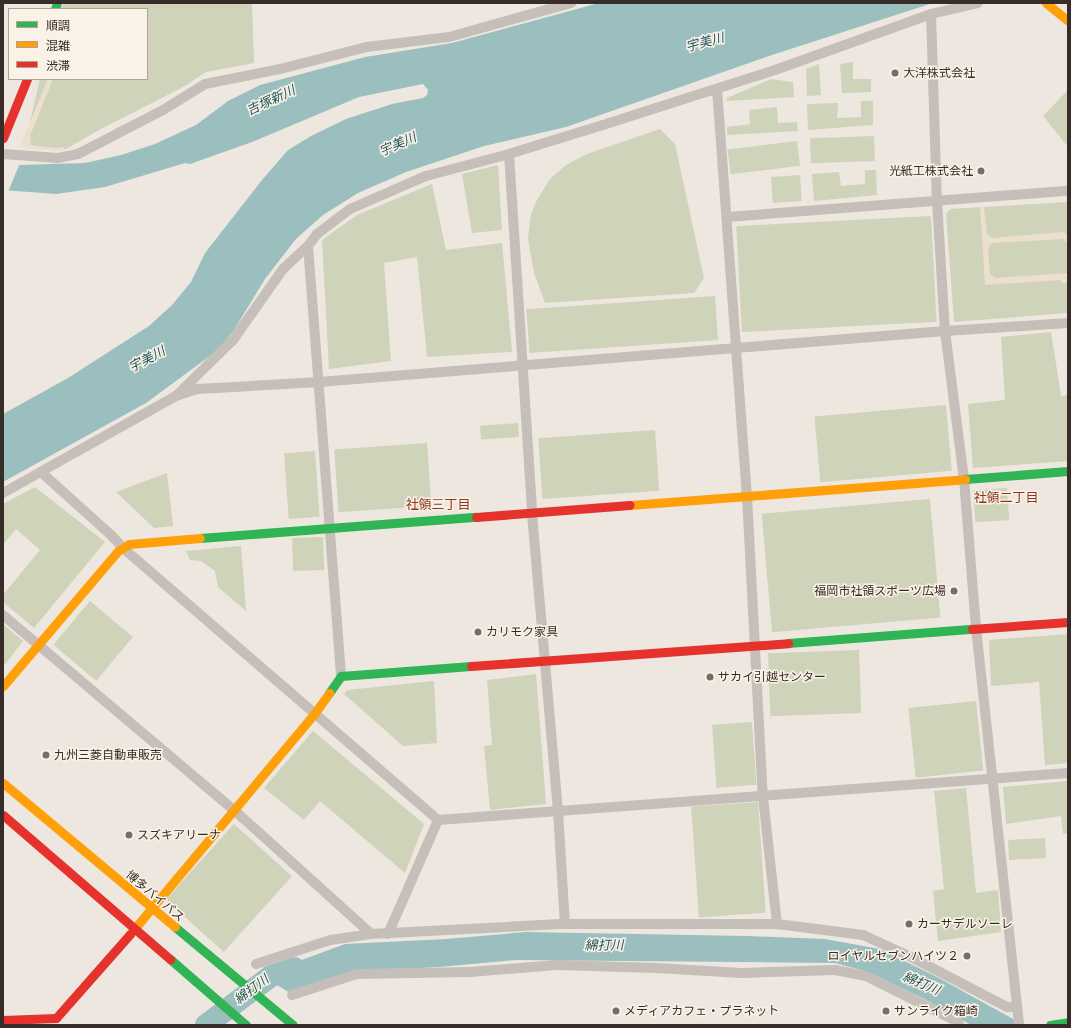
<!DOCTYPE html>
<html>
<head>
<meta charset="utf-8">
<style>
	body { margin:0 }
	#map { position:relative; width:1071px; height:1028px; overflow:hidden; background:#ede7e0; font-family:"IBM Plex Sans","Noto Sans JP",sans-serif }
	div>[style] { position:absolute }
	.green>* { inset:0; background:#ced3b9; transform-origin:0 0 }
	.plaza>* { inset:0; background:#ecdfce }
	.water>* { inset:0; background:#9bbfbf }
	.pier>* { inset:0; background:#ede7e0 }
	.river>* { height:22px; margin:-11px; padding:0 11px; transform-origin:11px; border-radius:11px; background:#9bbfbf }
	.street>* { height:10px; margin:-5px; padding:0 5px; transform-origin:5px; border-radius:5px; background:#c6bfb9 }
	.fast>* { height:9px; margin:-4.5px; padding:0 4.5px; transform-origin:4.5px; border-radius:4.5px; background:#30b455 }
	.slow>* { height:9px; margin:-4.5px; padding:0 4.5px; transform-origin:4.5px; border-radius:4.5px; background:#ff9f0a }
	.jam>* { height:9px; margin:-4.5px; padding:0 4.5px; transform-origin:4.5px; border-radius:4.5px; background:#e5322d }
	.dots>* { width:11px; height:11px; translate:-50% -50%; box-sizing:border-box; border:2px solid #faf1e7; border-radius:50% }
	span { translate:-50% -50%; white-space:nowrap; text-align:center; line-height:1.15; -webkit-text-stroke:3px #faf1e7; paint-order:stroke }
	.poi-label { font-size:12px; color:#372c27 }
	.left { translate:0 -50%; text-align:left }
	.right { translate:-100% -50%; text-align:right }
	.street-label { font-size:12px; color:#372c27 }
	.water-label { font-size:13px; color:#1b555a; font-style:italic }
	.neighbourhood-label { font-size:13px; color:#89371d }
	.frame { position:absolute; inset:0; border:4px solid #372c27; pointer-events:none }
	.legend { position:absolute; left:8px; top:8px; width:140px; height:72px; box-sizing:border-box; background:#faf1e7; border:1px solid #aca29a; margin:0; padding:5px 7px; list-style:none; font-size:12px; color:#372c27 }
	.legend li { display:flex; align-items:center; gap:8px; height:20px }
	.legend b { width:20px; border:1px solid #aca29a }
</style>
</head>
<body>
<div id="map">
	<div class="green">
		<div style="clip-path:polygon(64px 3px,252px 3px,254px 63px,206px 72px,183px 87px,99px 130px,66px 149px,30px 148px,26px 139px,40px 79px,147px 79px,147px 9px,61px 9px)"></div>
		<div style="clip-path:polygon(853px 62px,853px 79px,871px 79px,871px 92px,842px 93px,840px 64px)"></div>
		<div style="clip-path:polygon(819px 64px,821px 95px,807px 96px,806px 69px)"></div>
		<div style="clip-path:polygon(771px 79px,793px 82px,794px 97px,727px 101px,727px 98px)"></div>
		<div style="clip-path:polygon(1068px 90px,1068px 147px,1043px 116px)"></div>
		<div style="clip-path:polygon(861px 101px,873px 101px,873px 125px,808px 130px,807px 104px,838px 103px,837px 118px,861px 117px)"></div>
		<div style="clip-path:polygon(777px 107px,778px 123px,797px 122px,798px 131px,727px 135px,727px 127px,750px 124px,749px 110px)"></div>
		<div style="clip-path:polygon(660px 129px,675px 144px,704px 278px,694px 293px,545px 303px,534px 273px,528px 238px,531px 214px,537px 200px,550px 179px,566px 165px,587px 154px)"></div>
		<div style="left:874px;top:136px;width:25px;height:64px;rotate:88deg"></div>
		<div style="left:797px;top:141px;width:25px;height:70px;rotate:83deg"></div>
		<div style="clip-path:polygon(498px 165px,502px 230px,472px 233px,462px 174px)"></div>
		<div style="clip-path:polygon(865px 170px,876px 170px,877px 195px,814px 201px,812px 174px,839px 172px,841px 186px,865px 184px)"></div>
		<div style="left:800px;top:175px;width:26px;height:29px;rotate:86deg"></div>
		<div style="clip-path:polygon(432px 184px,446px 250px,502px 243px,512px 352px,427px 357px,417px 257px,384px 263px,391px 361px,329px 369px,322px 240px,357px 215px)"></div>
		<div style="clip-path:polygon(1068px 202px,1068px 313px,954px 322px,946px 214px,950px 209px)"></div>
		<div style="left:931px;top:216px;width:106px;height:195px;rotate:87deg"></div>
		<div style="left:715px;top:296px;width:44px;height:189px;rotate:86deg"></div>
		<div style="clip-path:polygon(1051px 332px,1061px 396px,1068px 395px,1068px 461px,973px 468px,968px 404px,1005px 400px,1001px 337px)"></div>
		<div style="left:946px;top:405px;width:66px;height:132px;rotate:85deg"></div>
		<div style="left:518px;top:423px;width:14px;height:38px;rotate:86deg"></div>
		<div style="left:655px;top:430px;width:61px;height:117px;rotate:86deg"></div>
		<div style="left:427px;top:443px;width:63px;height:93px;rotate:86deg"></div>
		<div style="left:315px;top:451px;width:66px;height:31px;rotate:86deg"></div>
		<div style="clip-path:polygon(167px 473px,173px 526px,154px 528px,116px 492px)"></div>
		<div style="clip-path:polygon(35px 487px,105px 542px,34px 628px,3px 602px,3px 595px,40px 550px,16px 529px,3px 545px,3px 504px)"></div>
		<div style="left:1007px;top:488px;width:32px;height:34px;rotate:86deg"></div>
		<div style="left:930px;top:499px;width:119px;height:169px;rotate:85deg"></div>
		<div style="left:323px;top:537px;width:33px;height:31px;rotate:88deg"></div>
		<div style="clip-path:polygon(241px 546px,246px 611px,218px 587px,215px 571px,201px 561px,190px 560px,186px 551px)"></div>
		<div style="left:90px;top:601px;width:56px;height:57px;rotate:40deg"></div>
		<div style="clip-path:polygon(3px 624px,23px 641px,3px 667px)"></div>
		<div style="clip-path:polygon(1068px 634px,1068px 763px,1045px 765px,1039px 682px,991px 686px,989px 640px)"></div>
		<div style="left:859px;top:650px;width:63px;height:91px;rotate:88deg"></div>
		<div style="clip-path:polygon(536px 674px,546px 804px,490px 810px,484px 746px,492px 745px,487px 680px)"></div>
		<div style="clip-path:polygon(434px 681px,437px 743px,403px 746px,344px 694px,347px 690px)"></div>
		<div style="left:976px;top:701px;width:70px;height:68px;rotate:84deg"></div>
		<div style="left:752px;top:722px;width:63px;height:40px;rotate:86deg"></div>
		<div style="clip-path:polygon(313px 731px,424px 824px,405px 873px,320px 801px,304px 820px,264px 788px)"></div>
		<div style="clip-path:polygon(1068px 781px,1068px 833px,1063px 834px,1061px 816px,1006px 824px,1003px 787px)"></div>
		<div style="clip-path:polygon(966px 788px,976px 893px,998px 890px,1001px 932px,938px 941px,933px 891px,944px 889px,934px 791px)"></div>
		<div style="left:758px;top:802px;width:111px;height:67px;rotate:86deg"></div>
		<div style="left:234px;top:824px;width:78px;height:102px;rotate:42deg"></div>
		<div style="left:1045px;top:838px;width:20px;height:37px;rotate:87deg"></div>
	</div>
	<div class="plaza">
		<div style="clip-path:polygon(48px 79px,53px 79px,30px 136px,31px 145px,54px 148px,64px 147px,64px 150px,54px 151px,25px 148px,21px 143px)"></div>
		<div style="clip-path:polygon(984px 206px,987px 234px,992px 238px,1064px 232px,1068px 236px,1068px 243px,1063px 239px,992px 243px,988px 248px,990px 274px,995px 278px,1068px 273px,1068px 283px,1063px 283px,1060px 280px,985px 285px,980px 207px)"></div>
	</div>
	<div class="water">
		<div style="clip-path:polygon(599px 3px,933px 3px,775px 54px,566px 127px,484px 146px,406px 172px,358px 193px,323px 215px,296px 239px,265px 279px,234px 330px,218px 350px,146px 403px,3px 482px,3px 414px,68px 378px,149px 326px,172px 305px,191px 282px,205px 253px,262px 180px,288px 150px,311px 136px,346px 119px,392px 104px,423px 98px,427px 95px,428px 90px,423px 84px,359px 97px,252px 142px,190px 164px,185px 163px,105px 187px,56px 194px,3px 190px,19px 165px,85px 163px,121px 155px,155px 144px,196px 125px,228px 101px,260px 85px,365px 57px,452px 43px)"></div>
		<div style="clip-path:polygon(526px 932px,747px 936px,825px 939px,880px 949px,939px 978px,1024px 1025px,971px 1025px,924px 999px,868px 972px,835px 963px,516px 960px,439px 967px,349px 972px,290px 993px,261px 975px,345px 944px,446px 939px)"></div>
	</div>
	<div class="pier">
		<div style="clip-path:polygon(3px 161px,20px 163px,8px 192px,3px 192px)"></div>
	</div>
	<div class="river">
		<div style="left:206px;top:1025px;width:81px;rotate:-37deg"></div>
		<div style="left:271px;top:976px;width:25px;rotate:-18deg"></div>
	</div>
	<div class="street">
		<div style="left:931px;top:14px;width:187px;rotate:88.2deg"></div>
		<div style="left:937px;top:201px;width:130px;rotate:86.5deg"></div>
		<div style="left:945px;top:331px;width:149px;rotate:82.7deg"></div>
		<div style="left:964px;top:479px;width:149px;rotate:85.4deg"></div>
		<div style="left:976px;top:628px;width:399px;rotate:83.8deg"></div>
		<div style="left:717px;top:89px;width:408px;rotate:85.8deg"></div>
		<div style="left:747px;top:496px;width:301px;rotate:87deg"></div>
		<div style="left:763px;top:797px;width:128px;rotate:83.7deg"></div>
		<div style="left:3px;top:154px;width:55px;rotate:4.2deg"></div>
		<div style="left:58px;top:158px;width:20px;rotate:-11deg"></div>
		<div style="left:78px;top:154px;width:96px;rotate:-27.4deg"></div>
		<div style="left:163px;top:110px;width:49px;rotate:-31.8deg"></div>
		<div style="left:205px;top:84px;width:76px;rotate:-11.3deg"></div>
		<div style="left:280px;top:69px;width:90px;rotate:-14.2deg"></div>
		<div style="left:367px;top:47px;width:83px;rotate:-7deg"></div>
		<div style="left:449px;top:37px;width:127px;rotate:-15.6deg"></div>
		<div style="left:509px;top:154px;width:361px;rotate:86.3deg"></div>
		<div style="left:532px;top:514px;width:298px;rotate:85deg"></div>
		<div style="left:558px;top:811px;width:113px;rotate:86.5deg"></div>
		<div style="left:727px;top:217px;width:342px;rotate:-4.4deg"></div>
		<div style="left:308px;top:246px;width:431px;rotate:85.6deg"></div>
		<div style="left:179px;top:395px;width:20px;rotate:-18deg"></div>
		<div style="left:198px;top:389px;width:121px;rotate:-3.3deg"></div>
		<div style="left:319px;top:382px;width:628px;rotate:-4.66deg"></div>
		<div style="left:945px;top:331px;width:123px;rotate:-3.7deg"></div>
		<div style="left:41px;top:472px;width:94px;rotate:42deg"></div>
		<div style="left:111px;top:535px;width:18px;rotate:47deg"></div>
		<div style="left:123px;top:548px;width:416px;rotate:40.8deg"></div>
		<div style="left:438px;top:820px;width:632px;rotate:-4.27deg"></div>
		<div style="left:3px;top:493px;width:198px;rotate:-29.3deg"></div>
		<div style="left:176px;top:396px;width:80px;rotate:-44.5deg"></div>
		<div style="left:233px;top:340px;width:87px;rotate:-54.8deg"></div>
		<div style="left:283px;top:269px;width:34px;rotate:-43deg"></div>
		<div style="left:308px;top:246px;width:15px;rotate:-53deg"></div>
		<div style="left:317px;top:234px;width:41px;rotate:-37.1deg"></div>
		<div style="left:350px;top:209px;width:83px;rotate:-23.5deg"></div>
		<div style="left:426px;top:176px;width:86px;rotate:-14.8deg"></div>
		<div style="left:509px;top:154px;width:105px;rotate:-17.2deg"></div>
		<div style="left:609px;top:123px;width:174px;rotate:-17.7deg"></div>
		<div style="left:775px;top:70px;width:166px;rotate:-19.7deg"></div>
		<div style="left:931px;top:14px;width:48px;rotate:-13.2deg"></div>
		<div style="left:3px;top:615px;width:302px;rotate:40.2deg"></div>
		<div style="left:234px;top:810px;width:185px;rotate:42.1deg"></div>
		<div style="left:388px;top:934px;width:124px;rotate:-66.3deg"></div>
		<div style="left:256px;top:964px;width:78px;rotate:-18deg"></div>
		<div style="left:330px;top:940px;width:41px;rotate:-8.3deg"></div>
		<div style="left:371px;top:934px;width:194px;rotate:-3deg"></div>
		<div style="left:565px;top:924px;width:212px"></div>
		<div style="left:777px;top:924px;width:87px;rotate:7.3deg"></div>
		<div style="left:863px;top:935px;width:53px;rotate:24.6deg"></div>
		<div style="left:911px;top:957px;width:108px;rotate:27.5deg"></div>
		<div style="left:1007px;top:1007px;width:10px"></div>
		<div style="left:292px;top:995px;width:68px;rotate:-17.9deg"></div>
		<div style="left:357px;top:974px;width:113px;rotate:-1deg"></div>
		<div style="left:470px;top:972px;width:87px;rotate:-4.6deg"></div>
		<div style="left:557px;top:965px;width:99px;rotate:1.7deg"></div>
		<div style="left:656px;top:968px;width:86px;rotate:3.3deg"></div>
		<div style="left:742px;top:973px;width:93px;rotate:-1.8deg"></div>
		<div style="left:835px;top:970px;width:32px;rotate:11deg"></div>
		<div style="left:866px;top:976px;width:103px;rotate:26.6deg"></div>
		<div style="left:958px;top:1022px;width:3px;rotate:72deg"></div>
	</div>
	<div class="fast">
		<div style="left:55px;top:9px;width:6px;rotate:-72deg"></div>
		<div style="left:965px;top:479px;width:103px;rotate:-4.4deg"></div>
		<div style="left:200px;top:538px;width:277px;rotate:-4.4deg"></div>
		<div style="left:788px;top:643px;width:185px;rotate:-4.4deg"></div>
		<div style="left:329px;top:693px;width:21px;rotate:-55deg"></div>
		<div style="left:341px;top:676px;width:130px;rotate:-4.4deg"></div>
		<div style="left:175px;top:927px;width:153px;rotate:39.7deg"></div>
		<div style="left:170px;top:959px;width:101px;rotate:41deg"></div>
		<div style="left:1050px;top:1025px;width:18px;rotate:-9deg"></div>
	</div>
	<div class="slow">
		<div style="left:1046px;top:3px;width:28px;rotate:39deg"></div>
		<div style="left:630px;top:505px;width:336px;rotate:-4.4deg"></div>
		<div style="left:3px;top:686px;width:177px;rotate:-49.6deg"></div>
		<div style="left:118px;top:551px;width:13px;rotate:-32deg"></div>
		<div style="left:129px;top:544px;width:71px;rotate:-4.8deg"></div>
		<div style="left:3px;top:783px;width:224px;rotate:39.9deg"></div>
		<div style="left:130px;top:934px;width:287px;rotate:-50.1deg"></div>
		<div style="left:314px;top:714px;width:26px;rotate:-54deg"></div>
	</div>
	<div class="jam">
		<div style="left:3px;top:138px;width:64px;rotate:-67.9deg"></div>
		<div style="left:476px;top:517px;width:154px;rotate:-4.5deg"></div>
		<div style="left:972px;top:629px;width:96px;rotate:-4.2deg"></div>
		<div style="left:471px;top:666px;width:318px;rotate:-4.1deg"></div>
		<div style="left:3px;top:815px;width:221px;rotate:40.8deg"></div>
		<div style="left:3px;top:1020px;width:53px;rotate:-2.2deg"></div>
		<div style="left:56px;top:1018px;width:112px;rotate:-48.6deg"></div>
	</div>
	<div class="dots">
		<div style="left:895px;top:73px;background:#776d68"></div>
		<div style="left:981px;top:171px;background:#776d68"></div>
		<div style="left:954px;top:591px;background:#776d68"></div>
		<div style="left:478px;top:632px;background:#776d68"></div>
		<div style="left:710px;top:677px;background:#776d68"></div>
		<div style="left:46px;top:755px;background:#776d68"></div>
		<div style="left:129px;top:835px;background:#776d68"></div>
		<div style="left:909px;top:924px;background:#776d68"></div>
		<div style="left:967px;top:956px;background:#776d68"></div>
		<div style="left:616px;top:1011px;background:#776d68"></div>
		<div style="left:886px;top:1011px;background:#776d68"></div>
	</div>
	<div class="poi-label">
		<span class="left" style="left:903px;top:73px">大洋株式会社</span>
		<span class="right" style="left:973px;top:171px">光紙工株式会社</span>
		<span class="right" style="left:946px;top:591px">福岡市社領スポーツ広場</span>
		<span class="left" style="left:486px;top:632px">カリモク家具</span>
		<span class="left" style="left:718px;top:677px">サカイ引越センター</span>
		<span class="left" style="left:54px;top:755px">九州三菱自動車販売</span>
		<span class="left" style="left:137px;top:835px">スズキアリーナ</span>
		<span class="left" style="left:917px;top:924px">カーサデルソーレ</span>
		<span class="right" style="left:959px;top:956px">ロイヤルセブンハイツ２</span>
		<span class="left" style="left:624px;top:1011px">メディアカフェ・プラネット</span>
		<span class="left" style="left:894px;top:1011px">サンライク箱崎</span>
	</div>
	<div class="street-label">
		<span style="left:155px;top:896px;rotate:40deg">博多バイパス</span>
	</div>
	<div class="water-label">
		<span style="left:705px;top:43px;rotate:-15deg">宇美川</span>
		<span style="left:271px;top:101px;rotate:-25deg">吉塚新川</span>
		<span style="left:398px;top:145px;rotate:-24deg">宇美川</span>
		<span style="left:147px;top:360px;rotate:-28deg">宇美川</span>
		<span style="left:604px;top:946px;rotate:-1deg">綿打川</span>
		<span style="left:921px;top:984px;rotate:23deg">綿打川</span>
		<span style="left:252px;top:990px;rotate:-37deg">綿打川</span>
	</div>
	<div class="neighbourhood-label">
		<span style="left:1006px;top:498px">社領二丁目</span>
		<span style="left:438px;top:505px">社領三丁目</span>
	</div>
	<div class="frame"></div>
	<ul class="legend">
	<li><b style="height:5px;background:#30b455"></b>順調</li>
	<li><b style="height:5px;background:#ff9f0a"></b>混雑</li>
	<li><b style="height:5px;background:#e5322d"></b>渋滞</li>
	</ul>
</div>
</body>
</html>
